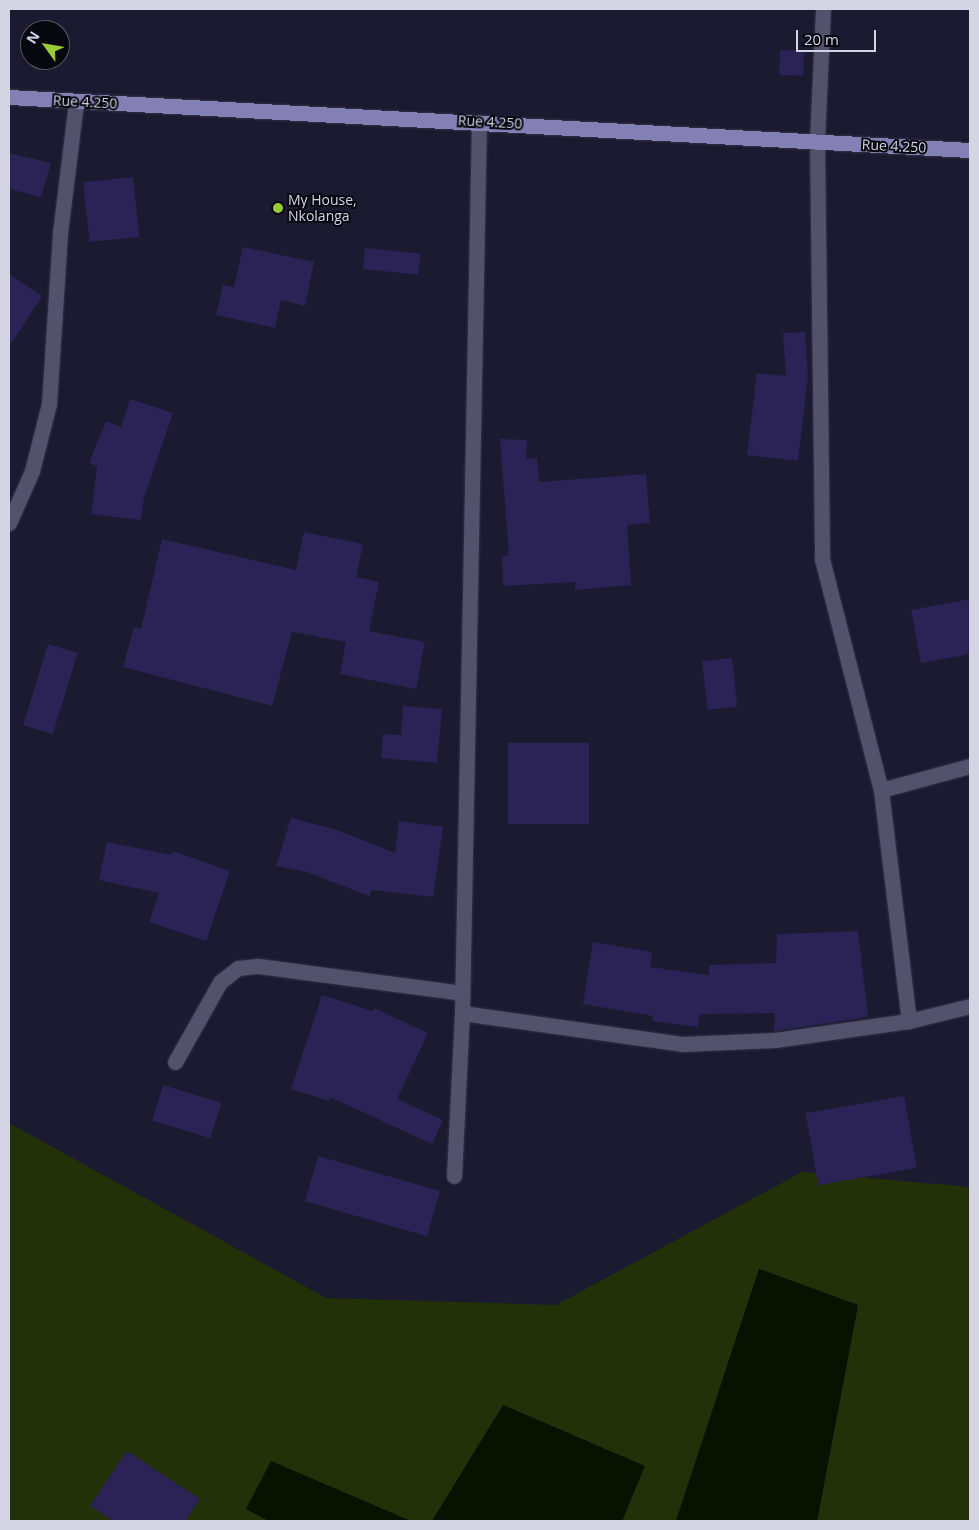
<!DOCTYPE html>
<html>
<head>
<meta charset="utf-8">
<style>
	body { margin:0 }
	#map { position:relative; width:979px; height:1530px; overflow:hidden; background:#1c1a31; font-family:"Open Sans",sans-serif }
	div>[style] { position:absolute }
	.green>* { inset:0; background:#223107 }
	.water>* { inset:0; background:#081200 }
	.building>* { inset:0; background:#2b2355; transform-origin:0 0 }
	.roads { filter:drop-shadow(0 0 1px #343345) drop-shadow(0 0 1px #343345) }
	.street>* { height:15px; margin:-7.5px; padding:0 7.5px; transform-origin:7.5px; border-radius:7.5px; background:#53516c }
	.primary>* { height:15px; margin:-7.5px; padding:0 7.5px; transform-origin:7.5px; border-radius:7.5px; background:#8480b6 }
	.dots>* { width:14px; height:14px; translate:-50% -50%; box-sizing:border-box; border:2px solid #070710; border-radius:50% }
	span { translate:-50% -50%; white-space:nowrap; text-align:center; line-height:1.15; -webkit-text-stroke:4px #070710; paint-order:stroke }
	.street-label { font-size:14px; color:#d5d4e4 }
	.poi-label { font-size:14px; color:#d5d4e4 }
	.left { translate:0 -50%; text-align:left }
	.frame { position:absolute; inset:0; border:10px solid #d5d4e4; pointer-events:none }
	.north { position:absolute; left:20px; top:20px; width:50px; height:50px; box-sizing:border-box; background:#070710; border:1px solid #595965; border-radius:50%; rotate:302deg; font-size:14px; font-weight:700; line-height:20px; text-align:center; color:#d5d4e4 }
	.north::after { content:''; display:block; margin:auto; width:18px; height:22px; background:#98cb37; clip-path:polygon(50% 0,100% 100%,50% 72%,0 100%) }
	.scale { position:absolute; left:796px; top:30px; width:80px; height:22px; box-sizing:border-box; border:2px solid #d5d4e4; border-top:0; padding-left:6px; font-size:15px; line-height:18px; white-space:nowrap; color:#d5d4e4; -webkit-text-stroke:4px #070710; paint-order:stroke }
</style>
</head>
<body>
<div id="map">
	<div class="green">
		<div style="clip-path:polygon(9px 1123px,326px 1298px,556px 1305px,802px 1172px,970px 1187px,970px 1521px,817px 1521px,858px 1305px,759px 1269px,676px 1521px,622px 1521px,644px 1466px,504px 1405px,432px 1521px,246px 1509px,269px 1521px,9px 1521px)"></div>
	</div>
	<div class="water">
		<div style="clip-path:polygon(759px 1269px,858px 1305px,817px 1521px,676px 1521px)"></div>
		<div style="clip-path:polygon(503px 1405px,645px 1466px,622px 1521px,432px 1521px)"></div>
		<div style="clip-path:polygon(271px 1461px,411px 1521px,269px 1521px,246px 1509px)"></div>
	</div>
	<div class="building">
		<div style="left:780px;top:50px;width:24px;height:25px;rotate:2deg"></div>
		<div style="clip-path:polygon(9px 153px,51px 163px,41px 197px,9px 189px)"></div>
		<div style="left:133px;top:177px;width:60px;height:50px;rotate:84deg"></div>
		<div style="clip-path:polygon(243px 247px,314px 262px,305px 306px,281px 300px,275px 328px,216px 315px,223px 285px,234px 287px)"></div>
		<div style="left:365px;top:248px;width:56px;height:21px;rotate:6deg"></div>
		<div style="clip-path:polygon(9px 274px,42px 296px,9px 347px)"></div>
		<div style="clip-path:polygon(805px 332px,808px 376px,798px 461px,747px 455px,757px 373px,786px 376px,783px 333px)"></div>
		<div style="clip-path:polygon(130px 399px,173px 413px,144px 498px,141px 520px,91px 514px,97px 466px,89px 463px,106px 421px,121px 427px)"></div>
		<div style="clip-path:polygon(500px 439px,527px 440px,526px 459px,537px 458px,539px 482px,646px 474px,650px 523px,627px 525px,631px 585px,575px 590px,575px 582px,503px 586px,502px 556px,509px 555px)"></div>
		<div style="clip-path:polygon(304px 532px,363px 544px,356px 577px,379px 582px,369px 631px,425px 642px,416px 689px,340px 674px,346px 642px,292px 632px,272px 706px,123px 667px,134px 627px,141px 629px,162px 539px,296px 570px)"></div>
		<div style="clip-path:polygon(970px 599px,970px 654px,921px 663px,911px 610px)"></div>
		<div style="left:48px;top:644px;width:31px;height:85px;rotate:17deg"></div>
		<div style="left:732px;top:658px;width:49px;height:30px;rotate:84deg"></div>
		<div style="clip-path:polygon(403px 706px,442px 709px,437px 763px,381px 758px,383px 734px,401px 735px)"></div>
		<div style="left:589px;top:743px;width:81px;height:81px;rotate:90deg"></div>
		<div style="clip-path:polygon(291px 818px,337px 830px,395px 853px,399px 821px,443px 827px,433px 897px,372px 890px,369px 896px,307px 872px,276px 866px)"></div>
		<div style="clip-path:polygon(107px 842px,172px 855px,173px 851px,230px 871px,206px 941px,149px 922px,159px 893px,99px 880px)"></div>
		<div style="clip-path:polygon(858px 931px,868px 1017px,774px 1031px,775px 1013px,700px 1014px,698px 1027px,652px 1021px,653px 1016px,583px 1004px,593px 942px,652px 952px,650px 967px,709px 975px,709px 965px,776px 963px,777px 934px)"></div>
		<div style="clip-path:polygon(322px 995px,373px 1011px,374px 1008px,428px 1033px,397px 1099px,443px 1120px,432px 1144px,330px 1097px,329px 1101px,291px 1089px)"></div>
		<div style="left:163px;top:1085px;width:61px;height:37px;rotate:17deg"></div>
		<div style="left:904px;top:1096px;width:73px;height:100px;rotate:80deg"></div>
		<div style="left:318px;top:1156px;width:127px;height:47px;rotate:16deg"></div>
		<div style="clip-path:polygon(127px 1451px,200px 1499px,185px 1521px,113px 1521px,90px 1506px)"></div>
	</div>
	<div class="roads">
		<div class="street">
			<div style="left:823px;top:9px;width:132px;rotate:92.6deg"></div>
			<div style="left:817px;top:141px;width:418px;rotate:89.3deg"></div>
			<div style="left:822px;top:559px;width:238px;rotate:75.7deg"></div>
			<div style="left:881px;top:790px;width:233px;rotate:83.1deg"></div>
			<div style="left:909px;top:1021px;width:63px;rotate:-13.8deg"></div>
			<div style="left:9px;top:523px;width:57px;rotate:-66.1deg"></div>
			<div style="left:32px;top:471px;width:69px;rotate:-75.8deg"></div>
			<div style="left:49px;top:404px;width:171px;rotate:-86.3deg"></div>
			<div style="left:60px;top:233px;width:132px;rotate:-83deg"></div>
			<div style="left:881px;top:790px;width:92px;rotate:-15.1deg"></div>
			<div style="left:462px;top:1013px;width:222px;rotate:8deg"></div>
			<div style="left:682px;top:1044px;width:93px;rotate:-2.5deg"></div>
			<div style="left:775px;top:1040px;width:135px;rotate:-8.1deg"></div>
			<div style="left:175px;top:1062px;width:92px;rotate:-60.6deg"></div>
			<div style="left:220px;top:982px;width:23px;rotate:-38deg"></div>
			<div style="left:238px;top:968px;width:20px;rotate:-6deg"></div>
			<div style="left:258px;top:966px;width:206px;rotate:7.5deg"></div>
			<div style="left:454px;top:1176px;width:163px;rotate:-87.2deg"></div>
			<div style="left:462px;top:1013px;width:891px;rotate:-88.91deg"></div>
		</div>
		<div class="primary">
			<div style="left:9px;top:97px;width:962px;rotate:3.16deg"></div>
		</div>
	</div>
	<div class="dots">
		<div style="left:278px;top:208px;background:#98cb37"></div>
	</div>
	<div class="street-label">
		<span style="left:85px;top:102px;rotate:3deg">Rue 4.250</span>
		<span style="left:490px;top:122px;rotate:3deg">Rue 4.250</span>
		<span style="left:894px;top:146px;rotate:3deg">Rue 4.250</span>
	</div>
	<div class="poi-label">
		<span class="left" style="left:288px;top:208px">My House,<br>Nkolanga</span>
	</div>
	<div class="frame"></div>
	<div class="north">N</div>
	<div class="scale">20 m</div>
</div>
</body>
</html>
